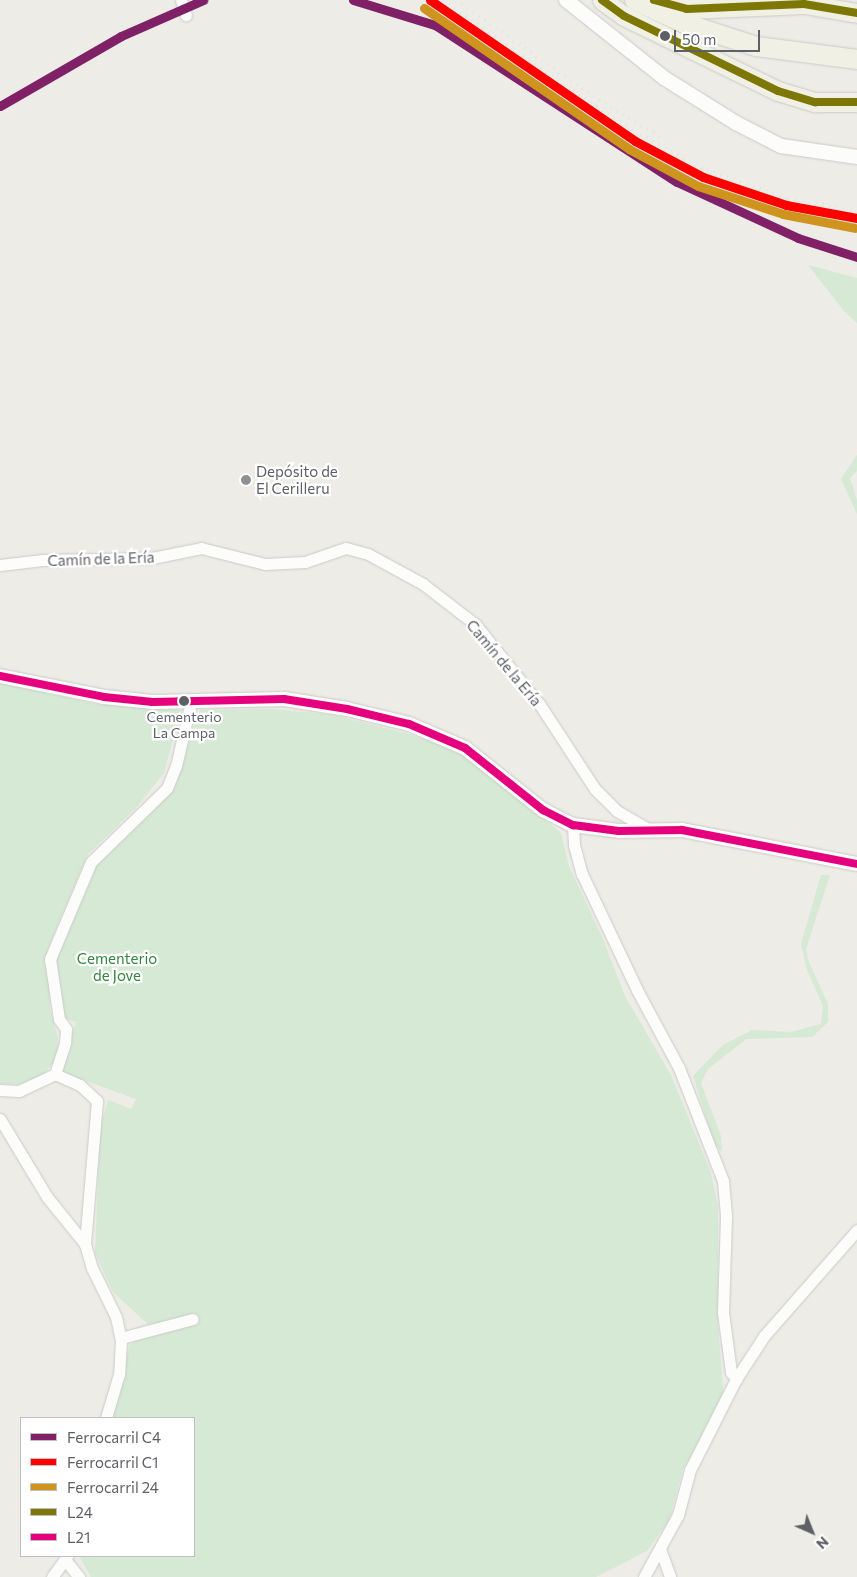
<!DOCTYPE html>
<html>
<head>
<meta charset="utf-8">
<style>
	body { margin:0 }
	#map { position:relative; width:857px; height:1577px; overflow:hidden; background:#edece7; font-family:Commissioner,sans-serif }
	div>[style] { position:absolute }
	.green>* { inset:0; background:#d5e9d4 }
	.roads { filter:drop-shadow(0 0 1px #cacac9) drop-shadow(0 0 1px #cacac9) }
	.minor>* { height:11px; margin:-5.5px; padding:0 5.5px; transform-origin:5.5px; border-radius:5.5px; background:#fcfcfb }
	.tertiary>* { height:14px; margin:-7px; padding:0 7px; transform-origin:7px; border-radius:7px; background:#fcfcfb }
	.trunk>* { height:19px; margin:-9.5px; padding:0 9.5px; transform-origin:9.5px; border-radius:9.5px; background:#f1f0e4 }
	.rail>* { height:4px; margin-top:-2px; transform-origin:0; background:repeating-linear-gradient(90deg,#e3e4e3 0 1px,transparent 0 7px) }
	.bus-1>* { height:8px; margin:-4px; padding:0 4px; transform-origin:4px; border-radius:4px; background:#7d7805 }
	.bus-2>* { height:8px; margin:-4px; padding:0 4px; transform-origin:4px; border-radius:4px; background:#e5007d }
	.rail-1>* { height:9px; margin:-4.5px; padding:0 4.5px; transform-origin:4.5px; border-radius:4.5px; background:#802168 }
	.rail-2>* { height:9px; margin:-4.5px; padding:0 4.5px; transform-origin:4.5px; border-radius:4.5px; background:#f00 }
	.rail-3>* { height:9px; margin:-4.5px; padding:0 4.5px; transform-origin:4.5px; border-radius:4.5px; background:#ce941e }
	.dots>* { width:14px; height:14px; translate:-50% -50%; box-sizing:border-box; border:2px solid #fff; border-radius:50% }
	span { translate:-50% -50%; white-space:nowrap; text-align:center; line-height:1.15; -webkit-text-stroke:4.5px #fff; paint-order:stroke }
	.bus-label { font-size:14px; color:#5d6065 }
	.poi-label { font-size:15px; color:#5d6065 }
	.left { translate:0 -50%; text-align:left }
	.street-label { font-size:15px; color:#5d6065 }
	.park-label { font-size:15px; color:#348540 }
	.legend { position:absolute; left:20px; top:1417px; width:175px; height:140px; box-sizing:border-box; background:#fff; border:1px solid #bebfc1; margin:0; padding:6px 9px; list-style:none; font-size:15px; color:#5d6065 }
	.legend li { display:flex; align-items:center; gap:10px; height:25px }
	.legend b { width:25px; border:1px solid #bebfc1 }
	.north { position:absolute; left:787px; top:1507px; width:50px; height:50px; -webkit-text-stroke:4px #fff; paint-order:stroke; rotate:136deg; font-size:14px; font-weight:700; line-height:20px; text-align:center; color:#5d6065 }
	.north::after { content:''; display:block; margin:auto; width:18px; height:22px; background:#5d6065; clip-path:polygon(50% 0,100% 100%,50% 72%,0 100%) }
	.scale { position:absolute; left:674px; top:30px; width:86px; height:22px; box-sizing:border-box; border:2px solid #5d6065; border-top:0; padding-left:6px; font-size:15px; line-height:18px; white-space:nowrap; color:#5d6065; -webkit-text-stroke:4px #fff; paint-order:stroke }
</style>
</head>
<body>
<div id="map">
	<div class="green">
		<div style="clip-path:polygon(808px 265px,857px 278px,857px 323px,844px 311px)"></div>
		<div style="clip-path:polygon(857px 455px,857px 471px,850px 478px,857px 500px,857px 514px,841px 479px)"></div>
		<div style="clip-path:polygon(0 683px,95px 704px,181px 710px,164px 773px,136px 808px,88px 854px,64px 910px,48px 949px,50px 1008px,58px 1038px,57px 1058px,41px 1078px,19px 1084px,0 1084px)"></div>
		<div style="clip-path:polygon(274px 709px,333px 715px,408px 734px,458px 751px,561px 833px,569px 866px,603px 939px,625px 996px,671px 1075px,710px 1170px,718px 1206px,718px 1326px,724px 1400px,683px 1469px,669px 1521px,647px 1551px,596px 1577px,91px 1577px,79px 1556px,194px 1556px,194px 1418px,110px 1418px,130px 1345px,153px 1329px,113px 1292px,95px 1253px,100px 1130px,108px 1100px,131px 1109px,136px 1099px,59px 1071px,76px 1022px,62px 1018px,55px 957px,96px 863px,172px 792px,200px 710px)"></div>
		<div style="clip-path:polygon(821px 875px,830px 875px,806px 949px,808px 960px,828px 1004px,828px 1022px,812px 1037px,746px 1039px,708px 1069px,701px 1083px,721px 1136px,722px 1152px,714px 1143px,693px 1076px,723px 1045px,752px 1030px,791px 1032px,821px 1024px,823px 1006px,807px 970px,801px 944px)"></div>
	</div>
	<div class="roads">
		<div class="minor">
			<div style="left:181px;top:0;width:16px;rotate:72deg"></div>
			<div style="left:0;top:565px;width:43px;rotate:-6.6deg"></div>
			<div style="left:43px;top:560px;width:109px;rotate:-1.1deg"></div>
			<div style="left:152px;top:558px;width:50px;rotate:-11.5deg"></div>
			<div style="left:201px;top:548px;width:66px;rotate:14deg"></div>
			<div style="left:265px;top:564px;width:40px;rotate:-2.9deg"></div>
			<div style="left:305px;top:562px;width:43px;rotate:-18.9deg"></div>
			<div style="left:346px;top:548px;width:23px;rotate:15deg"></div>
			<div style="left:368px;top:554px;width:63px;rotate:28.6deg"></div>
			<div style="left:423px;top:584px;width:66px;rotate:37.6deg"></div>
			<div style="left:475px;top:624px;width:104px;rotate:51.3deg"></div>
			<div style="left:540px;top:705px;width:100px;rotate:56.8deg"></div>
			<div style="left:595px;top:789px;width:31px;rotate:45deg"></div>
			<div style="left:617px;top:811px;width:34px;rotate:30deg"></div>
			<div style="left:573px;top:825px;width:20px;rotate:87deg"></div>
			<div style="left:574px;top:845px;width:30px;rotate:75deg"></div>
			<div style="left:582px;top:874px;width:128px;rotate:64.6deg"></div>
			<div style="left:637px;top:990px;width:89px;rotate:61.7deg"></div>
			<div style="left:679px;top:1068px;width:121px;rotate:68.7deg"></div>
			<div style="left:723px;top:1181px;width:36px;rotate:85deg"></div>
			<div style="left:726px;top:1217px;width:95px;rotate:91.8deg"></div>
			<div style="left:723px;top:1312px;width:61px;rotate:82.4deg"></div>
			<div style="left:731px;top:1372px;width:9px;rotate:54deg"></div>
			<div style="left:55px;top:1074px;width:33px;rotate:-72deg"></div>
			<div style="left:65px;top:1043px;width:14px;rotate:-86deg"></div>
			<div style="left:66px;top:1029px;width:12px;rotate:-125deg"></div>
			<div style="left:59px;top:1019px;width:61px;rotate:-98.5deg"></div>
			<div style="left:50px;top:959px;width:105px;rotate:-67.1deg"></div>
			<div style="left:91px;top:862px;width:106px;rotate:-44.2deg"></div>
			<div style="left:167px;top:788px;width:24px;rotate:-68deg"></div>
			<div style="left:176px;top:766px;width:66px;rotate:-76.8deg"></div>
			<div style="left:0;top:1090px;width:19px;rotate:3deg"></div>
			<div style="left:19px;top:1091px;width:40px;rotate:-25deg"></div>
			<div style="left:55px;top:1074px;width:27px;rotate:24deg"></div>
			<div style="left:80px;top:1085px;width:23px;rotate:43deg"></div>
			<div style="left:97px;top:1101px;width:144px;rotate:94.8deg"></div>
			<div style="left:85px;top:1244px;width:25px;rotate:74deg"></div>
			<div style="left:92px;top:1268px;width:55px;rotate:63.9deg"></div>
			<div style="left:116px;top:1317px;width:24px;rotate:78deg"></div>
			<div style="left:121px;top:1340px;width:34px;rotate:93deg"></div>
			<div style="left:119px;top:1374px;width:46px;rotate:106.5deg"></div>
			<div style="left:0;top:1119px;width:91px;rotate:58.9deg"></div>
			<div style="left:47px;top:1197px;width:60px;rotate:51deg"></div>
			<div style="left:121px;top:1338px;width:74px;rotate:-14.8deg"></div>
			<div style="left:660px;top:1549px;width:30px;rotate:70deg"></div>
			<div style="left:66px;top:1561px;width:21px;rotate:51deg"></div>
			<div style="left:52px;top:1577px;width:26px;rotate:-54deg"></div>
			<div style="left:644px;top:1577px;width:71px;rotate:-61.3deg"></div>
			<div style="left:678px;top:1515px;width:47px;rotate:-75.1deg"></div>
			<div style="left:690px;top:1470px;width:102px;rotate:-63.2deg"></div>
			<div style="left:736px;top:1379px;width:51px;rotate:-56.9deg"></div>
			<div style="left:764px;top:1336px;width:141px;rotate:-48.7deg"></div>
		</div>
		<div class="tertiary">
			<div style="left:566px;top:0;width:125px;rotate:38.5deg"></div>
			<div style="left:664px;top:78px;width:85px;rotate:32deg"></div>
			<div style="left:736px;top:123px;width:51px;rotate:27.1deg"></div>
			<div style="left:781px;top:146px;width:77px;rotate:8.2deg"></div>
			<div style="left:0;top:676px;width:106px;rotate:11.4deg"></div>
			<div style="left:104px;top:697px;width:49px;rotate:5.8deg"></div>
			<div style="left:153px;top:702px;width:131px;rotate:-1.3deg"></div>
			<div style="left:284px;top:699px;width:64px;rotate:9deg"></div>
			<div style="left:347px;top:709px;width:64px;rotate:13.6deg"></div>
			<div style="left:409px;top:724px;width:61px;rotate:23.2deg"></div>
			<div style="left:465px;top:748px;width:100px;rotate:38.5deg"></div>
			<div style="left:543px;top:810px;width:34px;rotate:27deg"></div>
			<div style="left:573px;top:825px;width:46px;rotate:7.4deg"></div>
			<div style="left:619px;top:831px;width:63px;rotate:-0.9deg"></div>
			<div style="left:682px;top:830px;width:178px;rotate:11deg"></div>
		</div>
		<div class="trunk">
			<div style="left:602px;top:0;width:27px;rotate:36deg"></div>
			<div style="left:624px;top:16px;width:171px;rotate:26deg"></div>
			<div style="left:778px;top:91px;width:39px;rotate:17deg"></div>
			<div style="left:815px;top:102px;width:42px"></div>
			<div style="left:634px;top:0;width:53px;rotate:24.6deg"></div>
			<div style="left:682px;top:22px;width:78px;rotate:18deg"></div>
			<div style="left:756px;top:46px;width:102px;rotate:7.3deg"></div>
			<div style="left:655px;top:0;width:33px;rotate:16deg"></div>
			<div style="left:687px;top:9px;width:117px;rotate:-2.4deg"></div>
			<div style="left:804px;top:4px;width:54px;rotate:9.6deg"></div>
		</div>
	</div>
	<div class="rail">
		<div style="left:443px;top:0;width:159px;rotate:35deg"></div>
		<div style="left:573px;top:91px;width:80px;rotate:33.3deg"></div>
		<div style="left:640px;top:135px;width:76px;rotate:27.6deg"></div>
		<div style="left:707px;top:170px;width:86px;rotate:19.7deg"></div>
		<div style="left:788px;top:199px;width:70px;rotate:9.9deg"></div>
		<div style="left:456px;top:0;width:167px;rotate:35deg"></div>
		<div style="left:593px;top:96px;width:82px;rotate:31.6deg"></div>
	</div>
	<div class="bus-1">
		<div style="left:602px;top:0;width:27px;rotate:36deg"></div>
		<div style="left:624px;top:16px;width:171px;rotate:26deg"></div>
		<div style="left:778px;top:91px;width:39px;rotate:17deg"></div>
		<div style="left:815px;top:102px;width:42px"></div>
		<div style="left:654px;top:0;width:34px;rotate:15deg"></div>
		<div style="left:687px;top:9px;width:117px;rotate:-2.4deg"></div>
		<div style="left:804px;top:4px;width:54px;rotate:9.6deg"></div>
	</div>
	<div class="bus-2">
		<div style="left:0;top:676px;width:106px;rotate:11.4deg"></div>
		<div style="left:104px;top:697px;width:49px;rotate:5.8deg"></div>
		<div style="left:153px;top:702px;width:131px;rotate:-1.3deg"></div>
		<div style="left:284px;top:699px;width:64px;rotate:9deg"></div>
		<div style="left:347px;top:709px;width:64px;rotate:13.6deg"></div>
		<div style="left:409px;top:724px;width:61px;rotate:23.2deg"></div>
		<div style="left:465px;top:748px;width:100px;rotate:38.5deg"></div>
		<div style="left:543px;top:810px;width:34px;rotate:27deg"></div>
		<div style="left:573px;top:825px;width:46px;rotate:7.4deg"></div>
		<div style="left:619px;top:831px;width:63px;rotate:-0.9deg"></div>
		<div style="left:682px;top:830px;width:178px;rotate:11deg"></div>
	</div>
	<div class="rail-1">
		<div style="left:353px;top:0;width:86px;rotate:17deg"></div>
		<div style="left:435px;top:25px;width:288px;rotate:33deg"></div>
		<div style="left:677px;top:182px;width:133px;rotate:24.8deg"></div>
		<div style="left:798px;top:238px;width:62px;rotate:17.9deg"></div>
		<div style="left:0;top:106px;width:140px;rotate:-30deg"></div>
		<div style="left:121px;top:36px;width:90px;rotate:-23.7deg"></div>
	</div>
	<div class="rail-2">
		<div style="left:430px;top:0;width:249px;rotate:34.5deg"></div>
		<div style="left:635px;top:141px;width:77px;rotate:27.9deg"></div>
		<div style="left:703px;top:177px;width:88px;rotate:18.6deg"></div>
		<div style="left:786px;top:205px;width:72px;rotate:10.4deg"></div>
	</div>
	<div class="rail-3">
		<div style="left:424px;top:8px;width:249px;rotate:34.5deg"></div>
		<div style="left:629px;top:149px;width:78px;rotate:28.2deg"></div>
		<div style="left:698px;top:186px;width:89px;rotate:18.2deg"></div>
		<div style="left:783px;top:214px;width:73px;rotate:11deg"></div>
	</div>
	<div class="dots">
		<div style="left:665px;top:36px;background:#5d6065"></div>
		<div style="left:246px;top:480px;background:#8f9192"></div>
		<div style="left:184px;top:701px;background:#5d6065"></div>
	</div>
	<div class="bus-label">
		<span style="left:184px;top:725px">Cementerio<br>La Campa</span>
	</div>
	<div class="poi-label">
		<span class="left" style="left:256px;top:480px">Depósito de<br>El Cerilleru</span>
	</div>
	<div class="street-label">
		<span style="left:101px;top:559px;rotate:-2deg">Camín de la Ería</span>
		<span style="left:504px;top:663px;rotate:50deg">Camín de la Ería</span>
	</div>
	<div class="park-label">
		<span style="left:117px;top:967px">Cementerio<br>de Jove</span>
	</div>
	<ul class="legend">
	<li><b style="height:6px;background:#802168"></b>Ferrocarril C4</li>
	<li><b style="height:6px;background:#f00"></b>Ferrocarril C1</li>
	<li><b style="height:6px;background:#ce941e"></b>Ferrocarril 24</li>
	<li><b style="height:6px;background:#7d7805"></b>L24</li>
	<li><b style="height:6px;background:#e5007d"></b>L21</li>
	</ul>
	<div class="north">N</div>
	<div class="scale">50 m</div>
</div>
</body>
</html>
